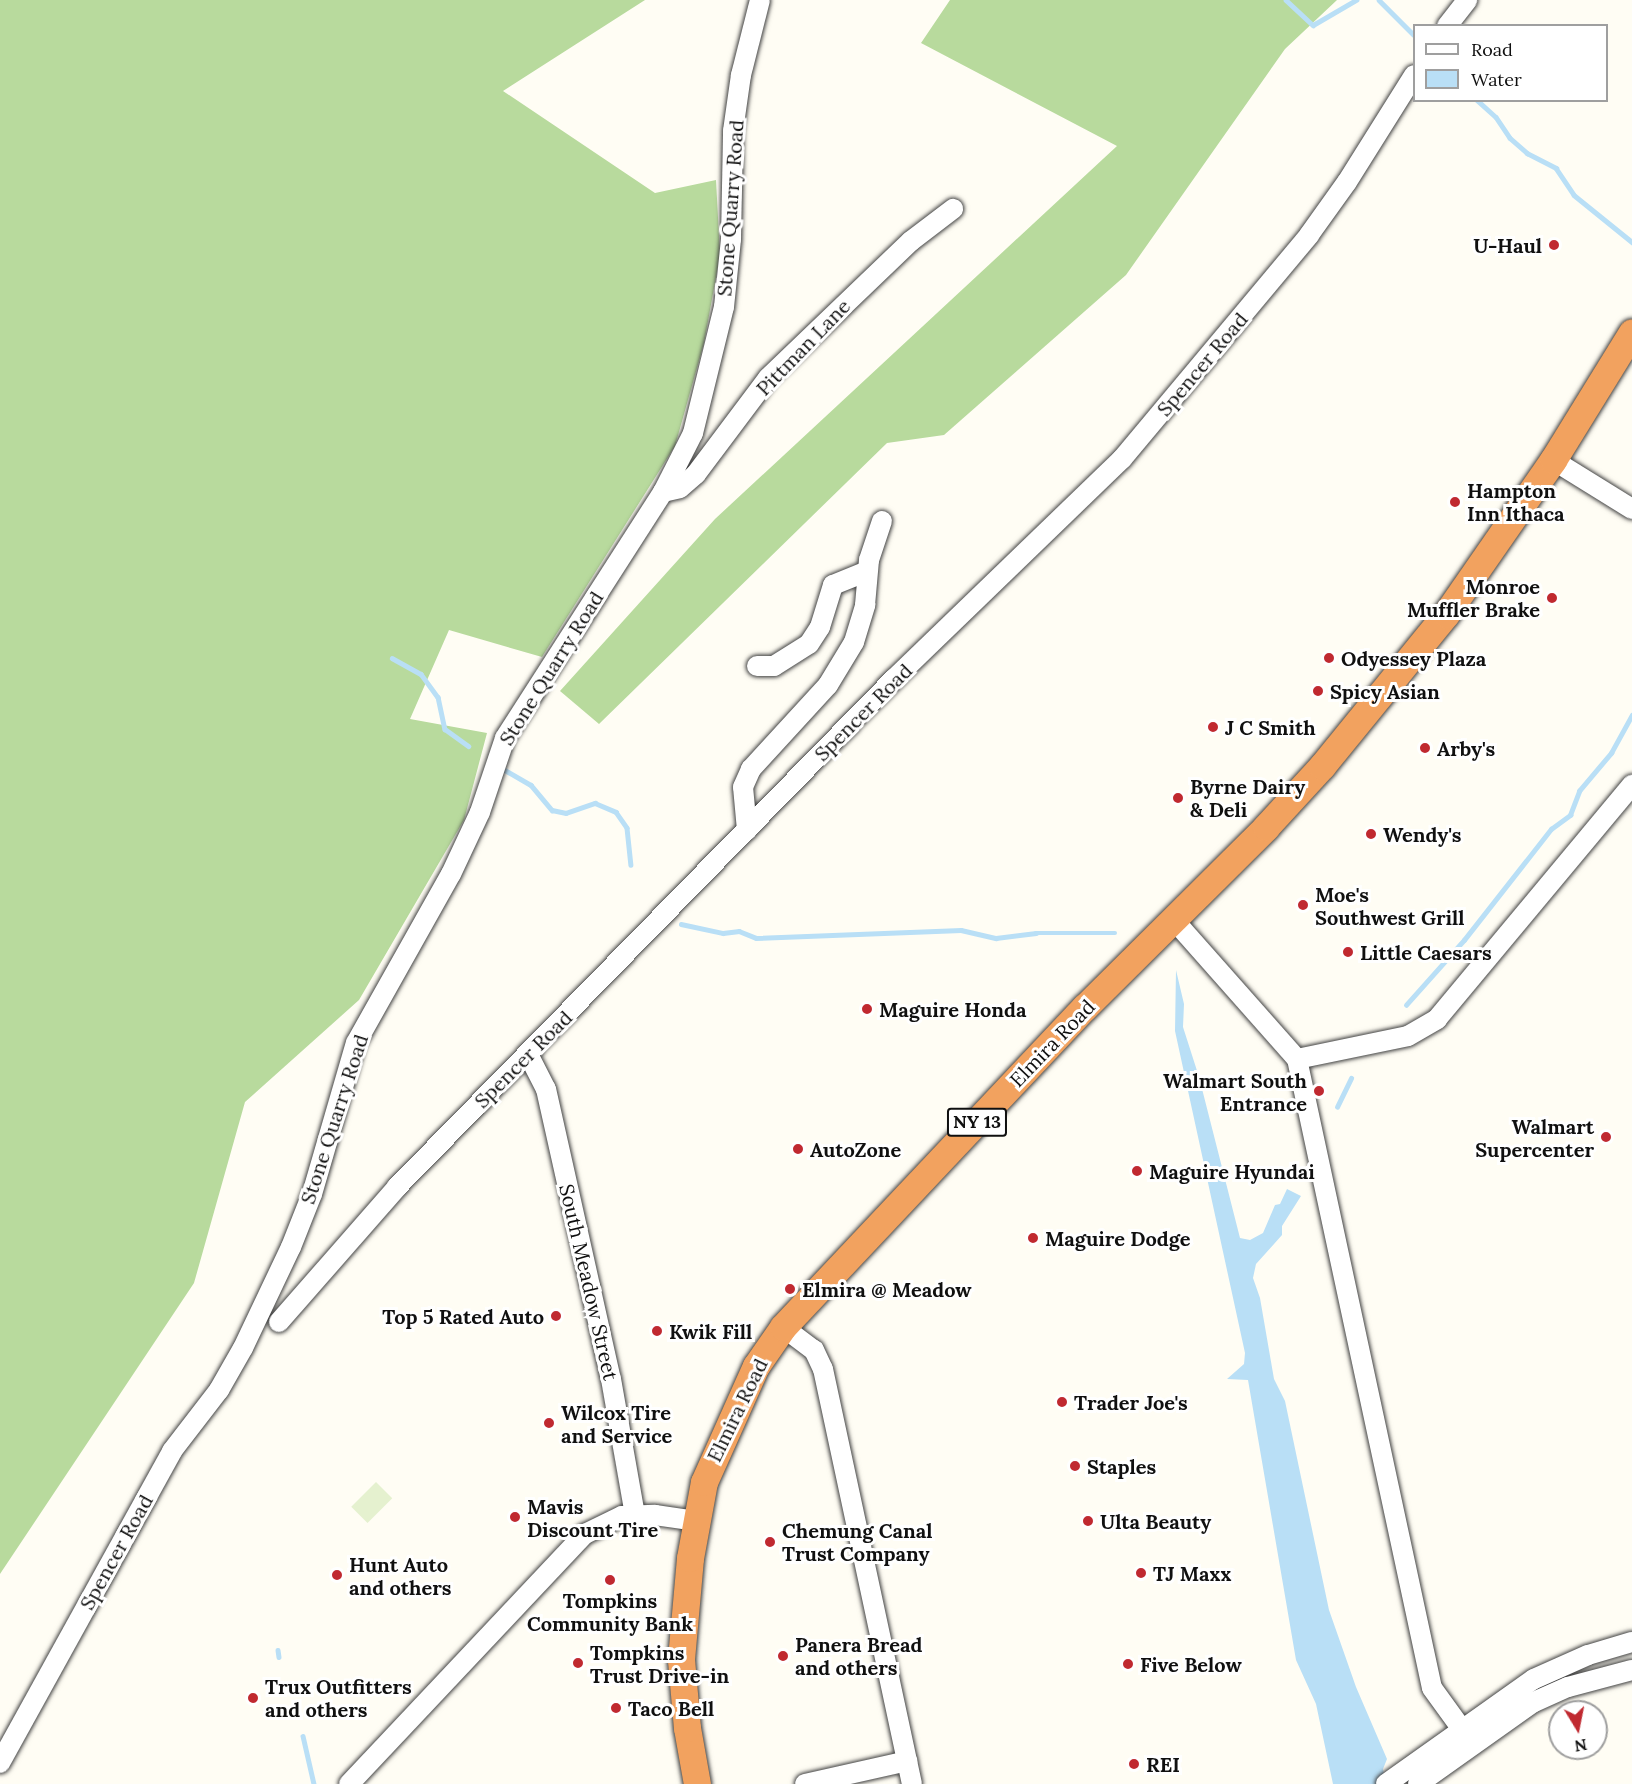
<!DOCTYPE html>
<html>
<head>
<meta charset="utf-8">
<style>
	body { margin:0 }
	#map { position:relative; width:1632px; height:1784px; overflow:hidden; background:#fffdf4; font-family:Lora,serif }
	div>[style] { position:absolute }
	.forest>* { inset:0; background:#b8da9d }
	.pitch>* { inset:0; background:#e5f1cf; transform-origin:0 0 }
	.water>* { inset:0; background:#b9dff6 }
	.stream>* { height:4.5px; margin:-2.25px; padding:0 2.25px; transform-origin:2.25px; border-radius:2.25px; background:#b9dff6 }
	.roads { filter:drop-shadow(0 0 2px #434343) drop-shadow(0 0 2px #434343) }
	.minor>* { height:20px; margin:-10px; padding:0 10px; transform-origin:10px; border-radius:10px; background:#fff }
	.highway>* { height:27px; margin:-13.5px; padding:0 13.5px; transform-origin:13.5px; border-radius:13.5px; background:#f2a25f }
	.dots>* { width:16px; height:16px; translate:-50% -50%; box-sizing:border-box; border:3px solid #fff; border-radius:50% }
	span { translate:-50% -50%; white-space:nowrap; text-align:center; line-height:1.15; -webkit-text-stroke:6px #fff; paint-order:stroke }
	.shield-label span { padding:2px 4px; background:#fff; border:2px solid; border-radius:4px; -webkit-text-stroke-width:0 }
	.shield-label { font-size:18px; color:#101010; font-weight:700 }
	.street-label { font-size:20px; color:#101010 }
	.poi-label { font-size:20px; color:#101010; font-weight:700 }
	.right { translate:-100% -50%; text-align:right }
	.left { translate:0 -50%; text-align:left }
	.legend { position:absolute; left:1413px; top:24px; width:195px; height:78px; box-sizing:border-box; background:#fff; border:2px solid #9f9f9f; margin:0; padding:8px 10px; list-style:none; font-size:18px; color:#101010 }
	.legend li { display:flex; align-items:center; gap:12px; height:30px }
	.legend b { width:30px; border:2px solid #9f9f9f }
	.north { position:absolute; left:1548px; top:1700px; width:60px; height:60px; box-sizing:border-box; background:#fff; border:2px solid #9f9f9f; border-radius:50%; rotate:170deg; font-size:16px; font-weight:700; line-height:24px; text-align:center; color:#101010 }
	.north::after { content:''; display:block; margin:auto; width:21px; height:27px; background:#c02930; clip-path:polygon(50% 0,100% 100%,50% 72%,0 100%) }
</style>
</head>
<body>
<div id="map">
	<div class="forest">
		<div style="clip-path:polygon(0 0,645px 0,503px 91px,655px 193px,716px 180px,720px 255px,704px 343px,675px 446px,542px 657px,449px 630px,410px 719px,487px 733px,464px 820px,359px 1000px,245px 1102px,194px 1283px,0 1574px)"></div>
		<div style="clip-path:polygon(950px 0,1337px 0,1285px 49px,1126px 275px,944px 435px,887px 443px,599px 724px,560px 691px,715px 519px,1117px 146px,921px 43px)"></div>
	</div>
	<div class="pitch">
		<div style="left:376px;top:1482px;width:23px;height:35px;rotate:45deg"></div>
	</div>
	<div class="water">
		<div style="clip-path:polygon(1176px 970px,1184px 1004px,1183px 1027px,1199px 1077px,1240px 1238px,1250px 1240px,1263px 1233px,1275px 1205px,1280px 1204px,1287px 1189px,1301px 1196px,1282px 1226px,1282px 1235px,1256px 1264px,1253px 1278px,1260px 1298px,1274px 1379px,1285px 1401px,1329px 1610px,1356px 1687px,1387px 1759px,1383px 1769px,1386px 1784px,1333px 1784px,1316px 1704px,1296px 1660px,1248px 1380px,1227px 1379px,1244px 1364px,1245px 1353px,1175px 1031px)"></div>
	</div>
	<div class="stream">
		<div style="left:1286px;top:0;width:37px;rotate:43deg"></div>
		<div style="left:1313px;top:25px;width:50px;rotate:-30.2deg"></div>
		<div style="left:1379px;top:0;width:49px;rotate:45deg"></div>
		<div style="left:1477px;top:100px;width:25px;rotate:42deg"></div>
		<div style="left:1496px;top:117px;width:25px;rotate:56deg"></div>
		<div style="left:1510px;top:138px;width:23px;rotate:41deg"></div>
		<div style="left:1527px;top:153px;width:33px;rotate:27deg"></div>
		<div style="left:1556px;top:168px;width:32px;rotate:56deg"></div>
		<div style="left:1574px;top:195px;width:75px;rotate:39deg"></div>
		<div style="left:392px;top:658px;width:33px;rotate:29deg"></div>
		<div style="left:421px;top:674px;width:29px;rotate:54deg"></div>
		<div style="left:438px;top:697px;width:33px;rotate:78deg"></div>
		<div style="left:445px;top:729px;width:29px;rotate:36deg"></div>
		<div style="left:505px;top:770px;width:30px;rotate:30deg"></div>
		<div style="left:531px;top:785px;width:33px;rotate:50deg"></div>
		<div style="left:552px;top:810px;width:14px;rotate:12deg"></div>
		<div style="left:566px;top:813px;width:31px;rotate:-19deg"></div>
		<div style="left:595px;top:803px;width:23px;rotate:23deg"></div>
		<div style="left:616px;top:812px;width:19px;rotate:55deg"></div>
		<div style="left:627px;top:828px;width:37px;rotate:84deg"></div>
		<div style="left:681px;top:924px;width:43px;rotate:12.1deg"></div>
		<div style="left:723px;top:933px;width:16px;rotate:-7deg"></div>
		<div style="left:739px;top:931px;width:18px;rotate:22deg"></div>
		<div style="left:756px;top:938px;width:205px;rotate:-2.2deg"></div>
		<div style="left:961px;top:930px;width:36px;rotate:13deg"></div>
		<div style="left:996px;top:938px;width:40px;rotate:-7.1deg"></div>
		<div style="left:1036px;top:933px;width:79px"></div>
		<div style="left:1406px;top:1005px;width:87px;rotate:-48.3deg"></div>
		<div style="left:1464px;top:940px;width:141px;rotate:-51.9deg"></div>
		<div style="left:1551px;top:829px;width:24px;rotate:-36deg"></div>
		<div style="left:1570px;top:815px;width:26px;rotate:-69deg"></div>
		<div style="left:1579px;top:791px;width:50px;rotate:-49.9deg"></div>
		<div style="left:1611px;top:753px;width:43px;rotate:-61.1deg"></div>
		<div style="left:1337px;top:1107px;width:32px;rotate:-64deg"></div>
		<div style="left:278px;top:1650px;width:7px;rotate:82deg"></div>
		<div style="left:303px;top:1736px;width:49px;rotate:77.1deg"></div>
	</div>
	<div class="roads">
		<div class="minor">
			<div style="left:1447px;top:26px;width:33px;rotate:-52deg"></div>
			<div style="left:1553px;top:460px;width:93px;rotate:31.8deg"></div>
			<div style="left:663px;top:492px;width:17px;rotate:-13deg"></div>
			<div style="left:680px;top:488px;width:21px;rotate:-41deg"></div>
			<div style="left:696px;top:474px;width:120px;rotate:-53.1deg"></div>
			<div style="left:768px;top:378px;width:198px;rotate:-43.8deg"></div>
			<div style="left:911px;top:241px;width:53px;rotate:-37.3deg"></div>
			<div style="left:757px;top:666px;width:17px"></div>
			<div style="left:774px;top:666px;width:41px;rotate:-32.2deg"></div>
			<div style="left:809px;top:644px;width:20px;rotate:-57deg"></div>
			<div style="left:820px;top:627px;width:44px;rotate:-72.8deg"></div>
			<div style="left:833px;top:585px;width:37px;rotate:-22deg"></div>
			<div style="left:747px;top:830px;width:43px;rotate:-95.3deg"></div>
			<div style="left:743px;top:787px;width:20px;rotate:-66deg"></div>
			<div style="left:751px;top:769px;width:114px;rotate:-47.5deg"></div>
			<div style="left:828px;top:685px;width:50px;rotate:-58.8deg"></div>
			<div style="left:854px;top:642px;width:39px;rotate:-73deg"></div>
			<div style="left:865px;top:605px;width:45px;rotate:-84.9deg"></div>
			<div style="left:869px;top:560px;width:41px;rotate:-71.6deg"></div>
			<div style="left:1174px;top:920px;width:186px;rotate:48.5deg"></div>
			<div style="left:1297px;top:1059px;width:643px;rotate:77.89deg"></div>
			<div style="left:1432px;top:1688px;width:68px;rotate:54deg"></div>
			<div style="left:528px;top:1054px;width:39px;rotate:63deg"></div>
			<div style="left:546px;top:1089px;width:297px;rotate:77.4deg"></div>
			<div style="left:611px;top:1379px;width:138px;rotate:80deg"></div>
			<div style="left:1297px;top:1059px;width:113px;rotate:-11.7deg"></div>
			<div style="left:1408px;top:1036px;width:34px;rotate:-30deg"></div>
			<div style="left:1437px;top:1019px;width:305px;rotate:-50.2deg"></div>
			<div style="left:279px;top:1322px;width:179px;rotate:-48.8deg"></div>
			<div style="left:397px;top:1187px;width:711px;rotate:-45.63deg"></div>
			<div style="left:894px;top:679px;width:317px;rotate:-44deg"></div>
			<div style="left:1122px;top:459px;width:292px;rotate:-50.1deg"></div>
			<div style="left:1309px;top:235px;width:65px;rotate:-54.4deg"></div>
			<div style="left:1347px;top:182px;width:126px;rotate:-57.9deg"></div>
			<div style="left:783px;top:1327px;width:39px;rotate:37deg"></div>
			<div style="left:814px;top:1350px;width:21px;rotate:65deg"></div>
			<div style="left:823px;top:1369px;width:424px;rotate:77.9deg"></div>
			<div style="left:0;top:1763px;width:356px;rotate:-61.1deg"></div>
			<div style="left:172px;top:1451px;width:77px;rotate:-52.4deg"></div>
			<div style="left:219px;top:1390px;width:48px;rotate:-60.3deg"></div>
			<div style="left:243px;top:1348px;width:112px;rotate:-64.6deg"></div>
			<div style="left:291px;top:1247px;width:57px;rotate:-68.4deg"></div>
			<div style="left:312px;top:1194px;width:157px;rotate:-73.8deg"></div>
			<div style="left:356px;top:1043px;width:194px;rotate:-60.7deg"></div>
			<div style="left:451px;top:874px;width:68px;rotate:-64.9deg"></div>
			<div style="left:480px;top:812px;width:78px;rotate:-71.3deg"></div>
			<div style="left:505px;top:738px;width:292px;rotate:-57.3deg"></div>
			<div style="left:663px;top:492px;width:66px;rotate:-63deg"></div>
			<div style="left:693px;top:433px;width:130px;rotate:-76.2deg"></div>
			<div style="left:724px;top:307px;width:68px;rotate:-84.1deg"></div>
			<div style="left:731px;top:239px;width:108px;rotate:-88.9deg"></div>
			<div style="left:733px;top:131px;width:57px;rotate:-81.9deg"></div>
			<div style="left:741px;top:75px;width:77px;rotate:-75.8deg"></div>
			<div style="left:349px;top:1784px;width:344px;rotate:-46.7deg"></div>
			<div style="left:585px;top:1534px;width:41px;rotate:-25.9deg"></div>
			<div style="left:622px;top:1516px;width:33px;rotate:-2deg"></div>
			<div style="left:655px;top:1515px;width:41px;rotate:8.3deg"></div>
			<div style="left:805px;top:1784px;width:105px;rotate:-12.7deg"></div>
			<div style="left:1386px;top:1784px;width:181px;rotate:-35.4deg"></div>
			<div style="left:1534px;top:1679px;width:59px;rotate:-24deg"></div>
			<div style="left:1588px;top:1655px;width:46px;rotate:-16.5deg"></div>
			<div style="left:1418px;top:1784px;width:142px;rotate:-35.3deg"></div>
			<div style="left:1534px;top:1702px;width:37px;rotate:-24deg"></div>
			<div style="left:1568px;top:1687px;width:66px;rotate:-14.9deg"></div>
		</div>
		<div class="highway">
			<div style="left:697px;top:1784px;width:57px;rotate:-100.1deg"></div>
			<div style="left:687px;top:1728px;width:69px;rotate:-95deg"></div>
			<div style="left:681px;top:1659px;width:101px;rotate:-84.9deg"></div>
			<div style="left:690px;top:1558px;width:77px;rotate:-79.6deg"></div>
			<div style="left:704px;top:1482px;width:127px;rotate:-65.9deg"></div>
			<div style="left:756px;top:1366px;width:47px;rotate:-55.3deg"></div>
			<div style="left:783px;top:1327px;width:440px;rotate:-46.7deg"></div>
			<div style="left:1085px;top:1007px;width:255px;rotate:-44.8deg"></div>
			<div style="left:1266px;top:827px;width:83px;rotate:-47.4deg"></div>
			<div style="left:1322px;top:766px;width:196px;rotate:-50.8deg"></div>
			<div style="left:1446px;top:614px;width:188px;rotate:-55.2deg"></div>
			<div style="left:1553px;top:460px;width:150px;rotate:-58.3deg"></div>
		</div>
	</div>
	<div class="dots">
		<div style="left:1554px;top:245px;background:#c02930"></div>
		<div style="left:1455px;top:502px;background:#c02930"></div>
		<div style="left:1552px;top:598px;background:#c02930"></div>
		<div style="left:1329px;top:658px;background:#c02930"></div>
		<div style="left:1318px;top:691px;background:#c02930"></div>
		<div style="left:1213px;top:727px;background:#c02930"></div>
		<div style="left:1425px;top:748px;background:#c02930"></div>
		<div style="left:1178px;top:798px;background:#c02930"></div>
		<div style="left:1371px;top:834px;background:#c02930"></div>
		<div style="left:1303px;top:905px;background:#c02930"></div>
		<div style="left:1348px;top:952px;background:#c02930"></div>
		<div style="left:867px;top:1009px;background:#c02930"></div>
		<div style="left:1319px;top:1091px;background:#c02930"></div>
		<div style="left:1606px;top:1137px;background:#c02930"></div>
		<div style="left:798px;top:1149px;background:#c02930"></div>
		<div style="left:1137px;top:1171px;background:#c02930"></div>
		<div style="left:1033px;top:1238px;background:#c02930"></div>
		<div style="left:790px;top:1289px;background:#c02930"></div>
		<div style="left:556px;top:1316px;background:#c02930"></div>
		<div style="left:657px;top:1331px;background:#c02930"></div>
		<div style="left:1062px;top:1402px;background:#c02930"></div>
		<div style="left:549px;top:1423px;background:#c02930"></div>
		<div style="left:1075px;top:1466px;background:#c02930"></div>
		<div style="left:515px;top:1517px;background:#c02930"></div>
		<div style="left:1088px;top:1521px;background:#c02930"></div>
		<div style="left:770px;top:1542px;background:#c02930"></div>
		<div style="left:1141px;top:1573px;background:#c02930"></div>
		<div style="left:337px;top:1575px;background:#c02930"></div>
		<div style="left:610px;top:1580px;background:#c02930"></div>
		<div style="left:783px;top:1656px;background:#c02930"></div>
		<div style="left:578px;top:1663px;background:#c02930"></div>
		<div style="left:1128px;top:1664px;background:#c02930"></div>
		<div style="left:253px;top:1698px;background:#c02930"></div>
		<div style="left:616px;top:1708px;background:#c02930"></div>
		<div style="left:1134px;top:1764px;background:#c02930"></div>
	</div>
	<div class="shield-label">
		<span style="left:977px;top:1122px">NY 13</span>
	</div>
	<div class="street-label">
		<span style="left:730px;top:208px;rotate:-86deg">Stone Quarry Road</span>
		<span style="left:803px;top:347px;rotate:-46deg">Pittman Lane</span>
		<span style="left:1202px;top:364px;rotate:-50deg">Spencer Road</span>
		<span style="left:551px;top:668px;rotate:-58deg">Stone Quarry Road</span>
		<span style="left:863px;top:712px;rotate:-45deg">Spencer Road</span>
		<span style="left:1052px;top:1043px;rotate:-46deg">Elmira Road</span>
		<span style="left:523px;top:1059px;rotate:-45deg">Spencer Road</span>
		<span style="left:334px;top:1119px;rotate:-72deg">Stone Quarry Road</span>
		<span style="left:589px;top:1282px;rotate:77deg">South Meadow Street</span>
		<span style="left:737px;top:1410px;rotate:-64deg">Elmira Road</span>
		<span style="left:116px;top:1552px;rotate:-61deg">Spencer Road</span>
	</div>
	<div class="poi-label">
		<span class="right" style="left:1542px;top:245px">U-Haul</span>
		<span class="left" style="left:1467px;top:502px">Hampton<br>Inn Ithaca</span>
		<span class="right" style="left:1540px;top:598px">Monroe<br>Muffler Brake</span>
		<span class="left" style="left:1341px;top:658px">Odyessey Plaza</span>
		<span class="left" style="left:1330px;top:691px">Spicy Asian</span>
		<span class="left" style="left:1225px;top:727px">J C Smith</span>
		<span class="left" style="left:1437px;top:748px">Arby's</span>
		<span class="left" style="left:1190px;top:798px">Byrne Dairy<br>&amp; Deli</span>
		<span class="left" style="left:1383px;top:834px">Wendy's</span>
		<span class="left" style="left:1315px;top:906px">Moe's<br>Southwest Grill</span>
		<span class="left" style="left:1360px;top:952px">Little Caesars</span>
		<span class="left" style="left:879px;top:1009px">Maguire Honda</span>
		<span class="right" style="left:1307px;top:1092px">Walmart South<br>Entrance</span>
		<span class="right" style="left:1594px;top:1138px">Walmart<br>Supercenter</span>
		<span class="left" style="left:810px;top:1149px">AutoZone</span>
		<span class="left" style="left:1149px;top:1171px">Maguire Hyundai</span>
		<span class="left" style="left:1045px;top:1238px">Maguire Dodge</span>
		<span class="left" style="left:802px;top:1289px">Elmira @ Meadow</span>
		<span class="right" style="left:544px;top:1316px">Top 5 Rated Auto</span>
		<span class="left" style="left:669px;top:1331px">Kwik Fill</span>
		<span class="left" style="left:1074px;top:1402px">Trader Joe's</span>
		<span class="left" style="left:561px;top:1424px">Wilcox Tire<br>and Service</span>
		<span class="left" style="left:1087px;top:1466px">Staples</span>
		<span class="left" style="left:527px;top:1518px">Mavis<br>Discount Tire</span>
		<span class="left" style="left:1100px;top:1521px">Ulta Beauty</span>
		<span class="left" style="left:782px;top:1542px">Chemung Canal<br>Trust Company</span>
		<span class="left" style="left:349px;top:1576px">Hunt Auto<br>and others</span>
		<span class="left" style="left:1153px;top:1573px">TJ Maxx</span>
		<span style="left:610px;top:1612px">Tompkins<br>Community Bank</span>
		<span class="left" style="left:795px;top:1656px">Panera Bread<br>and others</span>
		<span class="left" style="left:590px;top:1664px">Tompkins<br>Trust Drive-in</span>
		<span class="left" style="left:1140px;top:1664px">Five Below</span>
		<span class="left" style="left:265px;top:1698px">Trux Outfitters<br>and others</span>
		<span class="left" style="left:628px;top:1708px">Taco Bell</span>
		<span class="left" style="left:1146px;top:1764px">REI</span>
	</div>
	<ul class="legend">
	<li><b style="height:8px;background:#fff"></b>Road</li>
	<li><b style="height:16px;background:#b9dff6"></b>Water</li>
	</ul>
	<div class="north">N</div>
</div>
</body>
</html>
